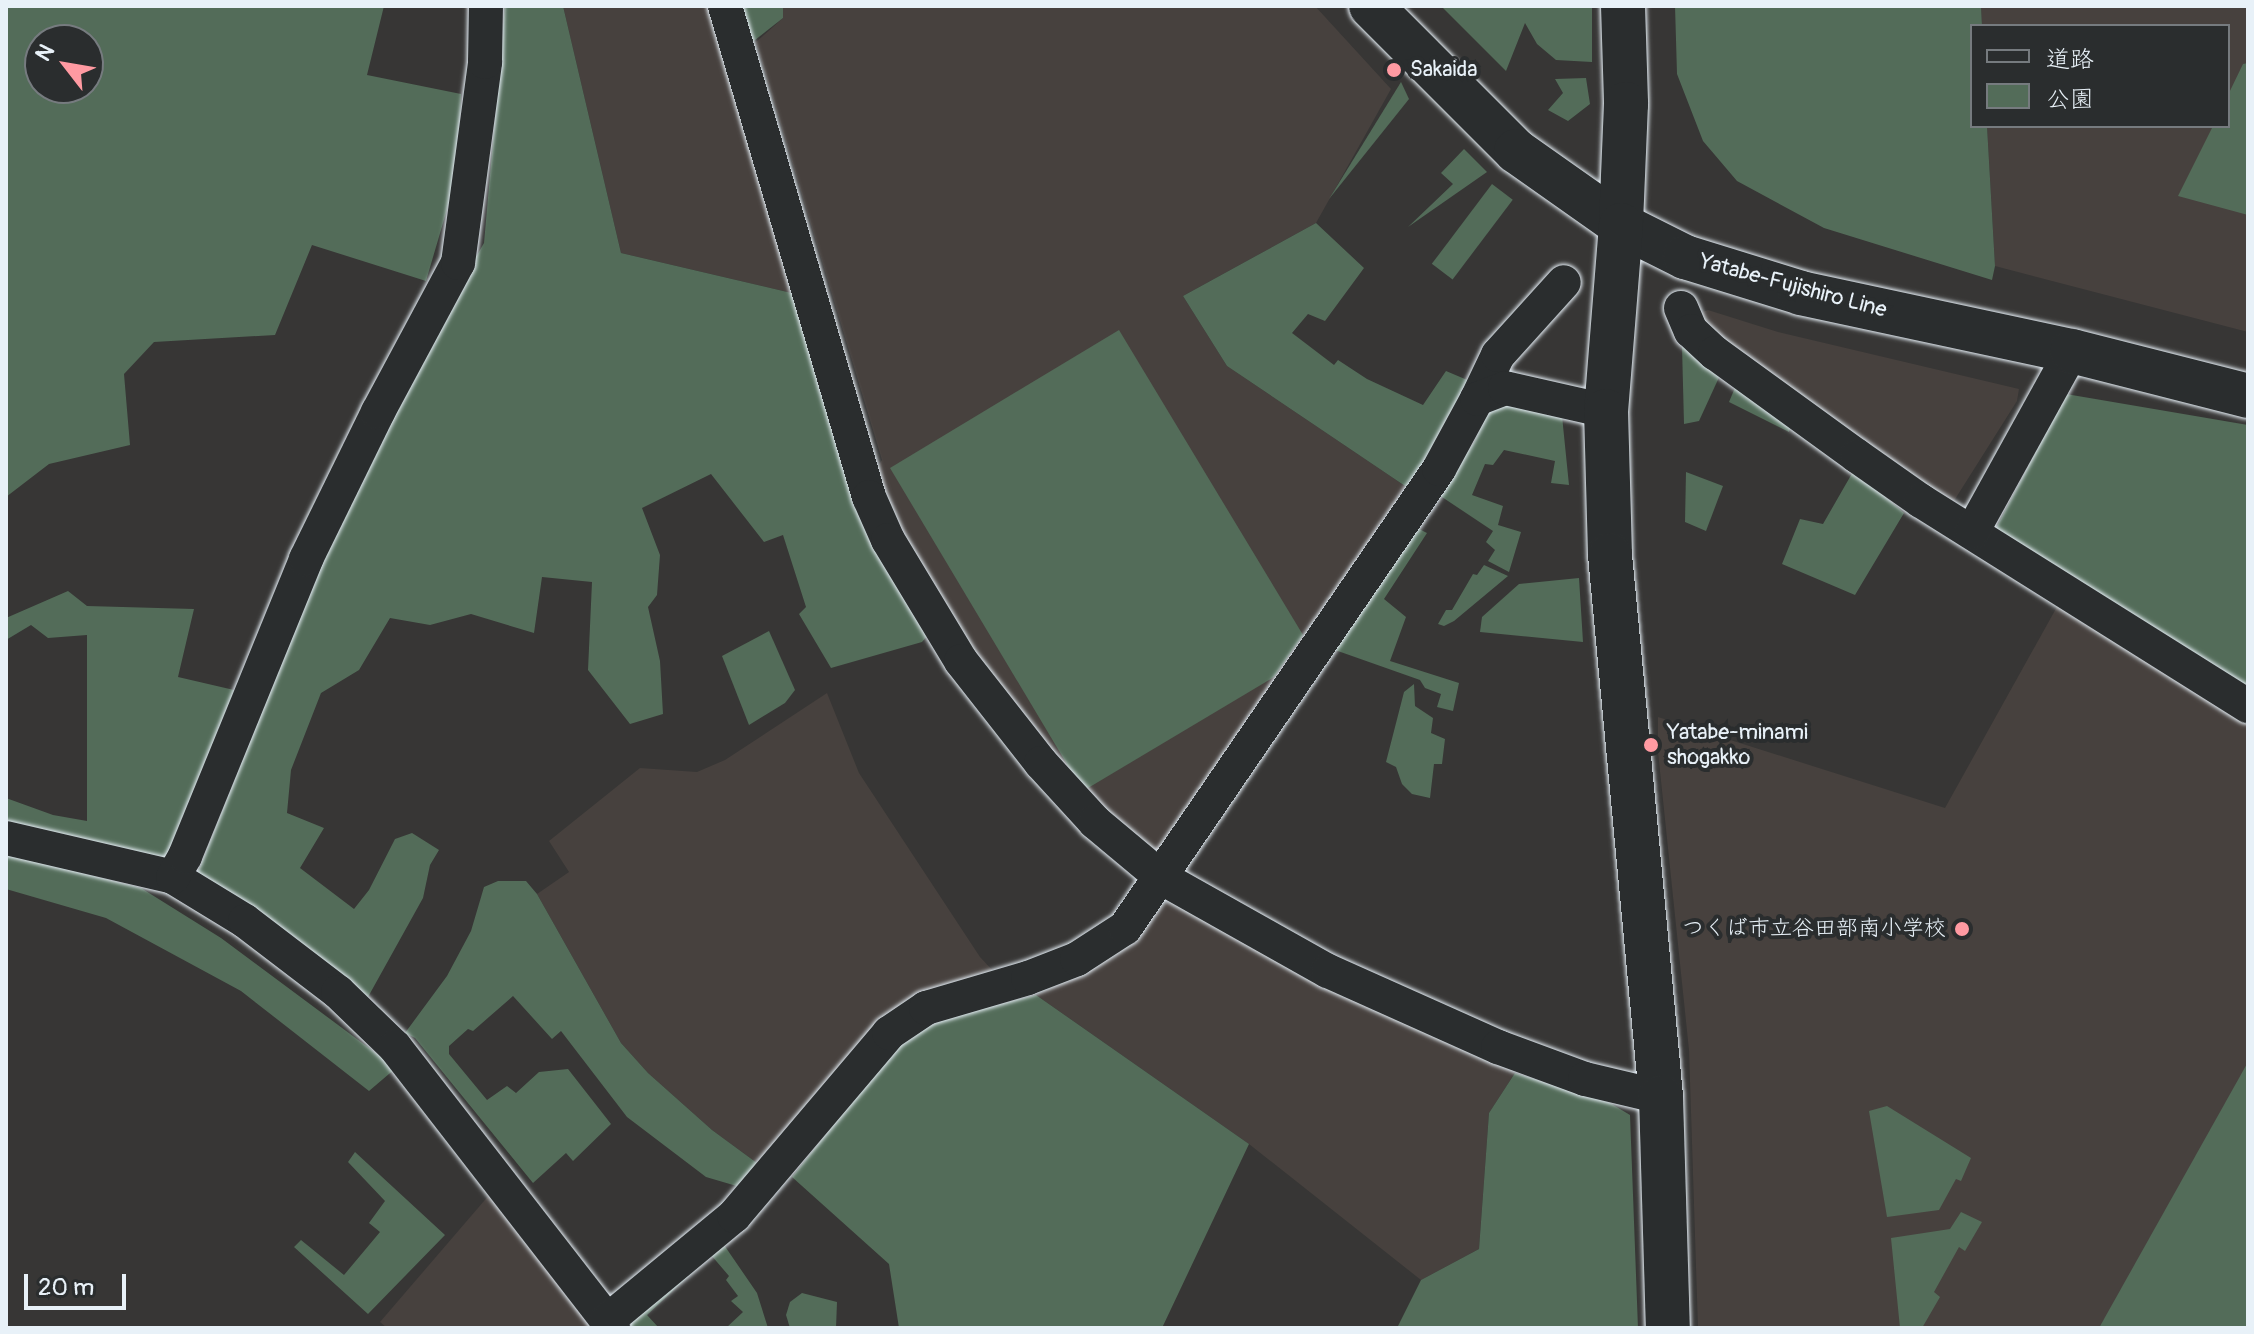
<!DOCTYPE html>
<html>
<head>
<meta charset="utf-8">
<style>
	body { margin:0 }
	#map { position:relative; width:2254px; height:1334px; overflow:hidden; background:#373635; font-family:Pangolin,"Klee One",sans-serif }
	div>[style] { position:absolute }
	.built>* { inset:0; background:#47413e }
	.green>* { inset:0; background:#536c59; transform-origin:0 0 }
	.roads { filter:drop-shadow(0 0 2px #e8f1f8) drop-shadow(0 0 2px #e8f1f8) }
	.street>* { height:34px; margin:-17px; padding:0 17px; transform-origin:17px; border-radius:17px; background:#2a2d2e }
	.secondary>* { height:44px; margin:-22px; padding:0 22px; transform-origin:22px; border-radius:22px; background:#2a2d2e }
	.dots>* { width:22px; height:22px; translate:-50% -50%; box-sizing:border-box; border:4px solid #2a2d2e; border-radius:50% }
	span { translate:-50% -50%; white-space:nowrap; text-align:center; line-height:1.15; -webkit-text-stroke:8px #2a2d2e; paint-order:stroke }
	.poi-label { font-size:22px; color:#e8f1f8 }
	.left { translate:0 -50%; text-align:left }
	.right { translate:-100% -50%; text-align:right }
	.street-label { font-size:22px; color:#e8f1f8 }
	.frame { position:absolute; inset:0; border:8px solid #e8f1f8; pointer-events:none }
	.legend { position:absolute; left:1970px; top:24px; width:260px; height:104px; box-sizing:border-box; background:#2a2d2e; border:2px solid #767b7f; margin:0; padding:10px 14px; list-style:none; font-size:24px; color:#e8f1f8 }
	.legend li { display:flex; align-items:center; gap:16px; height:40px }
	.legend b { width:40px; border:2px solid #767b7f }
	.north { position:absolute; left:24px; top:24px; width:80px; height:80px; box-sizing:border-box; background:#2a2d2e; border:2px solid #767b7f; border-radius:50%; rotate:301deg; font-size:22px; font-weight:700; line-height:32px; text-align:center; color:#e8f1f8 }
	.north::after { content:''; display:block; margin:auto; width:28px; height:36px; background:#ff9aa2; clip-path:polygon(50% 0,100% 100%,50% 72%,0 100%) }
	.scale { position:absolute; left:24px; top:1274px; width:102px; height:36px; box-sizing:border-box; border:4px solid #e8f1f8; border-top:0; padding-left:10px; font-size:24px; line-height:28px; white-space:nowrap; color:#e8f1f8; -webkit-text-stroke:6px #2a2d2e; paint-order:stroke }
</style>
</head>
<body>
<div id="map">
	<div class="built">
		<div style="clip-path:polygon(563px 6px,710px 6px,800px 295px,621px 253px)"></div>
		<div style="clip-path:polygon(783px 6px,1315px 6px,1391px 89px,1316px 223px,1183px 296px,1227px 366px,1411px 490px,1170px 848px,1148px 860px,969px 657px,872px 475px,882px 460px,756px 42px,783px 18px)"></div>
		<div style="clip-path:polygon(1981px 6px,2248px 6px,2248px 332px,1995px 266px,1987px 126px,2228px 126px,2228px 26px,1982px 26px)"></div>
		<div style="clip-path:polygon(1708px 310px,1778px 332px,2019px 389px,2017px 401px,1952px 504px,1701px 324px,1700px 313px)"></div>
		<div style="clip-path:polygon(2058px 605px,2248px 723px,2248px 1328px,1698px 1328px,1689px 1050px,1658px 752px,1658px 717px,1945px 808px)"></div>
		<div style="clip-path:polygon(827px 693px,859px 773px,980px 957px,996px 974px,937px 990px,761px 1166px,712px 1130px,648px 1073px,621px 1043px,537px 894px,569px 872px,549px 841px,640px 768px,697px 772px,725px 760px)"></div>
		<div style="clip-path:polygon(1167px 902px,1184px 906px,1372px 1009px,1486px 1056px,1515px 1073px,1489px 1113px,1479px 1249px,1421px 1280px,1249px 1144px,1036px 995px,1098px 966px)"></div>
		<div style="clip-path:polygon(490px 1194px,593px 1328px,387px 1328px,380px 1322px)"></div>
	</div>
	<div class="green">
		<div style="clip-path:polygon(evenodd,6px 6px,384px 6px,367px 75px,461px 94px,458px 172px,426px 281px,312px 245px,275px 335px,154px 342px,124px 374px,130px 445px,49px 464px,6px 497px,6px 6px,40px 40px,88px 40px,88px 88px,40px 88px,40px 40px)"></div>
		<div style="clip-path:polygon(505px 6px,563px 6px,621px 253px,800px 295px,928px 635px,922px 642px,831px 668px,799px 614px,806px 607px,783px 535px,764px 542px,711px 474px,642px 508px,660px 555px,657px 595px,648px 607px,660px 661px,663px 714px,630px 724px,588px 670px,592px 582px,542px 577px,534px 633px,471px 614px,430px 625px,390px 618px,359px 670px,321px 693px,291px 770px,287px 813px,324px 828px,300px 868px,354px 909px,369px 890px,395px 839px,412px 833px,439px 850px,430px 865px,423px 898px,368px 997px,196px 877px,323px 559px,400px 390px,484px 243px)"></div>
		<div style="clip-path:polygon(735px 6px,783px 6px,783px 18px,746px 47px)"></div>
		<div style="clip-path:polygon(1441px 6px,1592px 6px,1592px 62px,1556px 60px,1537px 44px,1525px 23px,1506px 71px)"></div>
		<div style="clip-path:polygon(1675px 6px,1981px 6px,1982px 26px,1972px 26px,1972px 126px,1987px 126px,1995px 266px,1992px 280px,1824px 228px,1737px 181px,1703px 141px,1677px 74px)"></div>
		<div style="clip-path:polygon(2248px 63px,2248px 215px,2178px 196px,2213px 126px,2228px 126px,2228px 95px,2243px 64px)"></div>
		<div style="clip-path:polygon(1586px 78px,1590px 104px,1568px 121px,1548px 110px,1563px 93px,1555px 79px)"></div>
		<div style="clip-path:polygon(1401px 82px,1409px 99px,1329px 199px)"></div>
		<div style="clip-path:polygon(1464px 149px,1487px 172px,1408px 227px,1453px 184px,1441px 173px)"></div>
		<div style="left:1492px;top:184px;width:26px;height:100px;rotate:37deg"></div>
		<div style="clip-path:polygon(1316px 223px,1364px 268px,1325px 321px,1308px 314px,1292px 333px,1334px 365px,1338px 360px,1367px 379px,1423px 405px,1446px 371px,1472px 382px,1411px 490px,1227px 366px,1183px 296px)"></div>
		<div style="clip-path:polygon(1119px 330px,1303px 635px,1274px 677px,1083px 791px,890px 468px)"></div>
		<div style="clip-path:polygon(1682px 346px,1721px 373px,1699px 421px,1684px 424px)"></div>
		<div style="clip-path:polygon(1737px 383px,1791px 424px,1789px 432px,1729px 402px)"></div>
		<div style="clip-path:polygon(2066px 394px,2248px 425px,2248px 689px,1995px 530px)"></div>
		<div style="clip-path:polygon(1494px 397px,1561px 406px,1569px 485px,1551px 483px,1555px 461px,1504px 450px,1493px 465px,1485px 464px,1472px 495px,1503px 506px,1498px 525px,1521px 532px,1509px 572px,1488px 561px,1495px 550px,1486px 542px,1493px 531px,1439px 495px,1475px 441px)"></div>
		<div style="clip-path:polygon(1854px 470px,1904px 513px,1855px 595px,1782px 564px,1800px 519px,1823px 524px)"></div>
		<div style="clip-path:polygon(1686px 472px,1723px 486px,1706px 531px,1685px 522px)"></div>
		<div style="clip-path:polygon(1417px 528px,1427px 533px,1384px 599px,1406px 617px,1390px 661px,1459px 683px,1453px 711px,1437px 707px,1441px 694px,1425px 688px,1420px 680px,1335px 650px)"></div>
		<div style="clip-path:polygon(1484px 565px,1508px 576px,1454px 621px,1444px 626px,1438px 624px,1446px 610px,1452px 610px,1473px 574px,1477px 575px)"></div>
		<div style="clip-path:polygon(1579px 578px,1583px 642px,1480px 632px,1482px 617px,1519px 584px)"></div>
		<div style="clip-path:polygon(68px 591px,87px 606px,194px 609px,178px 677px,234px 690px,193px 809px,165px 862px,6px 824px,6px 798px,53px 815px,87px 821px,87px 635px,48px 638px,31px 625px,6px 640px,6px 618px)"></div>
		<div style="clip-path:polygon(769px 631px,795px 690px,785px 703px,749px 725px,722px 656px)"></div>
		<div style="clip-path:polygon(1414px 684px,1415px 706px,1433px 718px,1431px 733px,1445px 739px,1442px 764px,1434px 764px,1430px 798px,1412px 794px,1402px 784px,1396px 767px,1386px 762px,1404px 692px)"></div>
		<div style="clip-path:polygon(6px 854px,141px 888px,221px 938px,396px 1068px,369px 1091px,241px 991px,106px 918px,6px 889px)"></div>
		<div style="clip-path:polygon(498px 881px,526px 881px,537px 894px,621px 1043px,648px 1073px,712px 1130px,761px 1166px,740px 1187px,706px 1177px,627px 1117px,561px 1031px,552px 1039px,513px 996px,473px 1031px,468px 1029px,449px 1046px,449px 1054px,487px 1100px,507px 1086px,516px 1093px,539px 1072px,568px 1069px,611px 1124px,573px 1161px,566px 1153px,533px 1183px,415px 1038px,405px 1033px,447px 976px,471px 931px,484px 887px)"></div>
		<div style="clip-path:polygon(1036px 995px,1249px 1144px,1162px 1328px,899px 1328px,889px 1264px,792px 1177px,893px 1050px,918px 1031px,952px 1016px)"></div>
		<div style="clip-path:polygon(2248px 1062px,2248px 1328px,2099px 1328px)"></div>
		<div style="clip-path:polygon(1515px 1073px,1610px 1103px,1630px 1115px,1638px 1328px,1397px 1328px,1421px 1280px,1479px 1249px,1489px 1113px)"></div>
		<div style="clip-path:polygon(1887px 1106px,1971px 1158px,1961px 1181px,1956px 1179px,1939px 1210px,1887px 1217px,1869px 1111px)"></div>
		<div style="clip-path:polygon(355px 1152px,445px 1235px,368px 1314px,294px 1247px,301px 1240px,344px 1275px,380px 1232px,369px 1223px,385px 1201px,348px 1162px)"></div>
		<div style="clip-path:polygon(1961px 1212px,1982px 1222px,1965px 1251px,1959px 1247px,1934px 1292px,1940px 1297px,1922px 1328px,1900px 1328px,1891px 1238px,1950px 1229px)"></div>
		<div style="clip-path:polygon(722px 1242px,757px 1293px,768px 1328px,726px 1328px,743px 1312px,731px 1301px,738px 1296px,726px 1280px,729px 1276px,711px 1255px,647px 1315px,659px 1328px,630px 1328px,632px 1319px)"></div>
		<div style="clip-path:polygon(802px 1293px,837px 1302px,836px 1328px,790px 1328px,786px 1315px,790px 1302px)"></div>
	</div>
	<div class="roads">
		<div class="street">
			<div style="left:725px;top:6px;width:512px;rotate:73.65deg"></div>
			<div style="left:869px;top:497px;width:47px;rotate:66.2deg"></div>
			<div style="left:888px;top:540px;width:141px;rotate:58.9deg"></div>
			<div style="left:961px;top:661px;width:130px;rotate:51.9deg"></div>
			<div style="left:1041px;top:763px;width:80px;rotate:47.5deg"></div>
			<div style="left:1095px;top:822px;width:87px;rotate:39.9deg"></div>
			<div style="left:1162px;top:878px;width:190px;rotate:29.3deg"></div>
			<div style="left:1328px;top:971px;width:186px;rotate:24.1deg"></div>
			<div style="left:1498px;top:1047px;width:93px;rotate:20.2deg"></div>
			<div style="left:1585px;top:1079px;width:78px;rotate:13.3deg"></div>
			<div style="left:1681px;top:308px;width:25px;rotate:67deg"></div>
			<div style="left:1691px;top:331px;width:33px;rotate:43deg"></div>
			<div style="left:1715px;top:353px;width:175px;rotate:36deg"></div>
			<div style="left:1857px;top:456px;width:78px;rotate:35.1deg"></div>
			<div style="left:1921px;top:501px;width:386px;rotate:32.1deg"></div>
			<div style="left:1477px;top:399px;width:49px;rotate:-64.5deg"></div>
			<div style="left:1498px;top:355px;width:98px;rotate:-47.9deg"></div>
			<div style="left:1972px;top:532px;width:207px;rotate:-61.1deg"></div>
			<div style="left:6px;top:838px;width:171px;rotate:13.1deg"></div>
			<div style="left:173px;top:877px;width:84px;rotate:31.4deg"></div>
			<div style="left:245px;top:921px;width:117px;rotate:37.4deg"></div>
			<div style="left:338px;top:992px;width:79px;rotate:44deg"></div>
			<div style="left:395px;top:1047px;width:356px;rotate:52.2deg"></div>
			<div style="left:173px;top:877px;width:24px;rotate:-60deg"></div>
			<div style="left:185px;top:856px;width:321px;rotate:-67.8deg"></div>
			<div style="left:306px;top:559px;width:164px;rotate:-63.9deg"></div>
			<div style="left:378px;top:412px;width:169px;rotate:-61.8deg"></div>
			<div style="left:458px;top:263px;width:203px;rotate:-82.3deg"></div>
			<div style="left:485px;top:62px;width:56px;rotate:-89deg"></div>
			<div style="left:607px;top:1321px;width:165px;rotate:-39.6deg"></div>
			<div style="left:734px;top:1216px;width:240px;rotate:-49.7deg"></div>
			<div style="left:889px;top:1033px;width:45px;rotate:-34deg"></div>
			<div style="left:926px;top:1008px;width:106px;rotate:-16.4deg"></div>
			<div style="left:1028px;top:978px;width:53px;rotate:-21.2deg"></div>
			<div style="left:1077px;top:959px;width:57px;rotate:-32.9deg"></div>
			<div style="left:1125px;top:928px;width:556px;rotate:-55.62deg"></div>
			<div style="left:1439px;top:469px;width:80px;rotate:-61.5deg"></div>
			<div style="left:1477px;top:399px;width:30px;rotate:-21deg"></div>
			<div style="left:1505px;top:388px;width:104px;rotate:12.8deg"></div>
		</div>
		<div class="secondary">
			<div style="left:1371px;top:6px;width:205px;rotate:45deg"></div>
			<div style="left:1516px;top:151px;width:128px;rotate:35.2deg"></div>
			<div style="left:1621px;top:225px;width:72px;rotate:26.6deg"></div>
			<div style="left:1685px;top:257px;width:121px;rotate:17.2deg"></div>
			<div style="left:1801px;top:293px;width:277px;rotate:12.1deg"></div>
			<div style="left:2072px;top:351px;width:182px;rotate:14.3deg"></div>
			<div style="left:1623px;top:6px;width:98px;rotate:88.2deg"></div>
			<div style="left:1626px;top:104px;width:121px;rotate:92.4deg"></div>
			<div style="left:1621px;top:225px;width:187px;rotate:94.6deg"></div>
			<div style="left:1606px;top:411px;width:144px;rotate:88.4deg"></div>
			<div style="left:1610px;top:555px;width:544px;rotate:84.62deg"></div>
			<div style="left:1661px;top:1097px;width:231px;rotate:88.3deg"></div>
		</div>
	</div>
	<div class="dots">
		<div style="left:1394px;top:70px;background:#ff9aa2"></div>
		<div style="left:1651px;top:745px;background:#ff9aa2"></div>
		<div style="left:1962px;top:929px;background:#ff9aa2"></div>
	</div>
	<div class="poi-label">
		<span class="left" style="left:1410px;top:70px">Sakaida</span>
		<span class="left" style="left:1667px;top:745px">Yatabe-minami<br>shogakko</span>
		<span class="right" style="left:1946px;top:929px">つくば市立谷田部南小学校</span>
	</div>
	<div class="street-label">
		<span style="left:1793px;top:286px;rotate:15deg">Yatabe-Fujishiro Line</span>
	</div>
	<div class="frame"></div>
	<ul class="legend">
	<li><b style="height:10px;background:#2a2d2e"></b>道路</li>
	<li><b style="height:22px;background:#536c59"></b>公園</li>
	</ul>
	<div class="north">N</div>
	<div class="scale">20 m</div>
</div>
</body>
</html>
